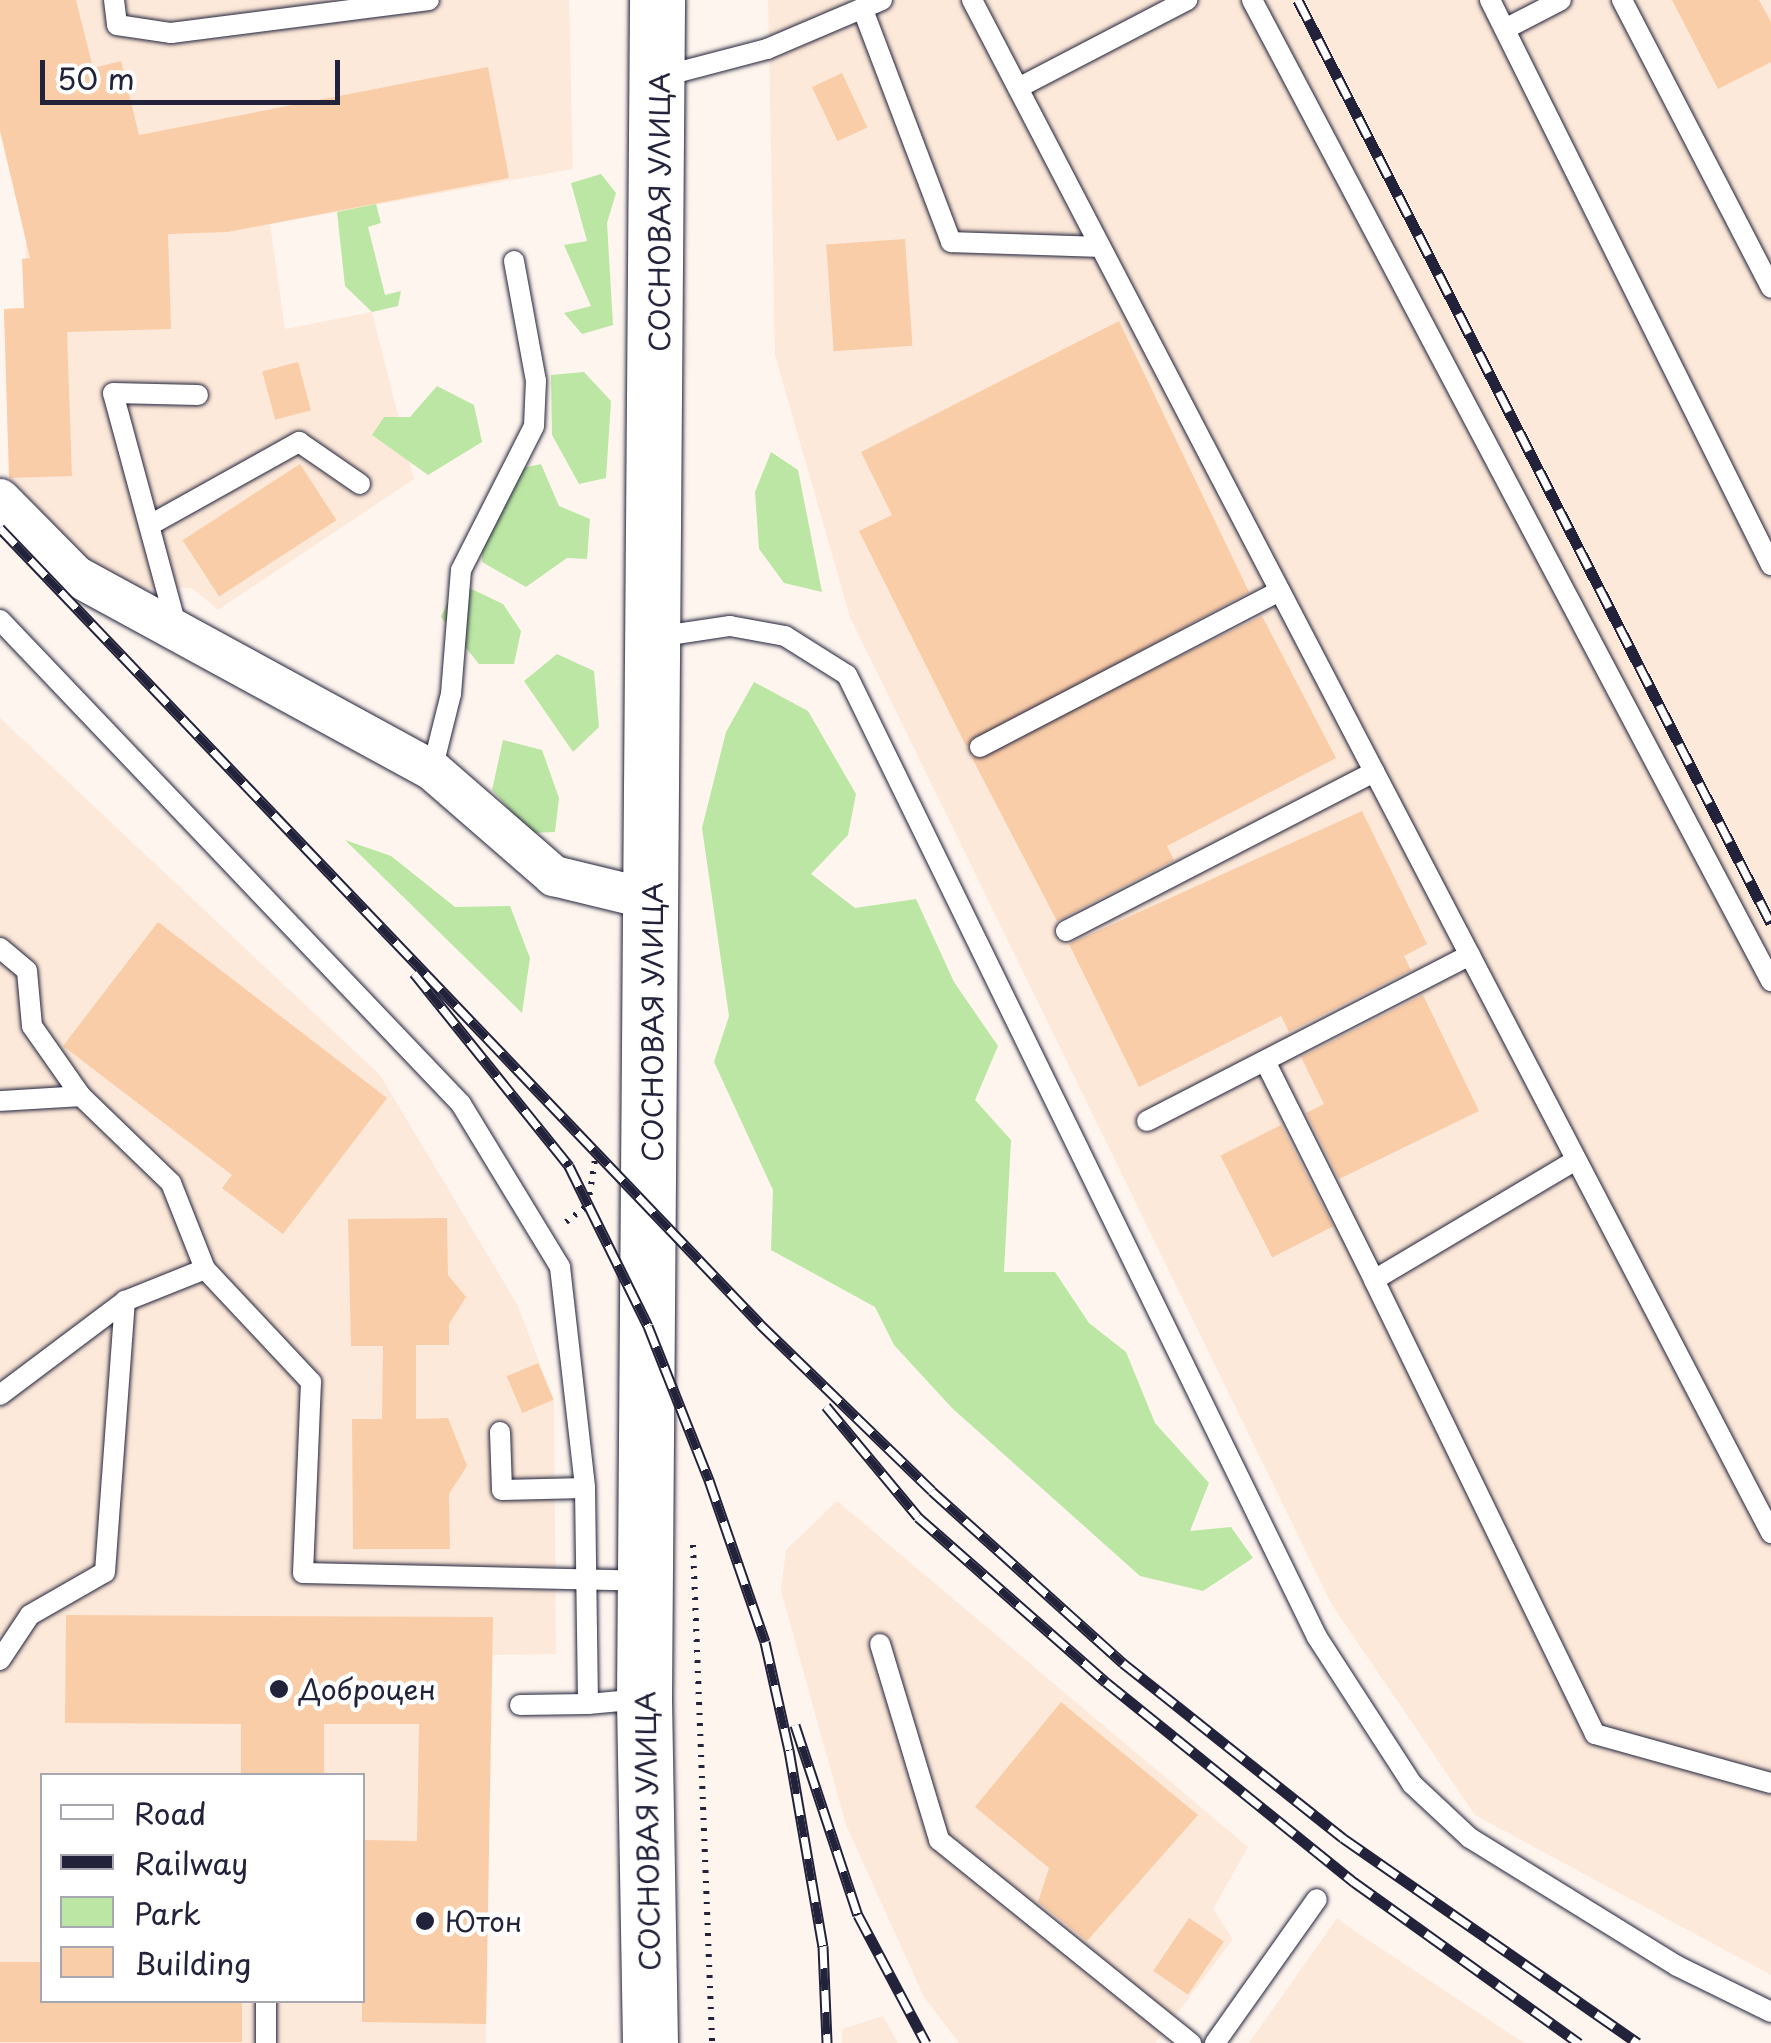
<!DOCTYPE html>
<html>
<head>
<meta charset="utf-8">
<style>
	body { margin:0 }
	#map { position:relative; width:1771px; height:2043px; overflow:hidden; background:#fef5ee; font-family:"Playpen Sans",sans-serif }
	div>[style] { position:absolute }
	.built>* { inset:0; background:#fde9d9 }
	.green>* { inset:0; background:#bce6a3 }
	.building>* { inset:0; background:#facda9; transform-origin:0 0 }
	.path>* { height:6px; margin-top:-3px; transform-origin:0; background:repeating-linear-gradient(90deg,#22223b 0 2.5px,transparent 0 10.5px) }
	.roads { filter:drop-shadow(0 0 2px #22223b) drop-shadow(0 0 2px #22223b) }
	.lane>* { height:20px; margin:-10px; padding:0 10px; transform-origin:10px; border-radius:10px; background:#fff }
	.street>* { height:40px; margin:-20px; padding:0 20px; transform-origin:20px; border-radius:20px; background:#fff }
	.primary>* { height:55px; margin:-27.5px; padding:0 27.5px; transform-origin:27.5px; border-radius:27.5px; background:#fff }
	.rail>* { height:11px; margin-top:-5.5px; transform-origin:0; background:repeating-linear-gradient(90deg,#fff 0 22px,#22223b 0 44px); box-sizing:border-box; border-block:2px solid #22223b }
	.dots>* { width:28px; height:28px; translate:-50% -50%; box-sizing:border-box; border:5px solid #fff; border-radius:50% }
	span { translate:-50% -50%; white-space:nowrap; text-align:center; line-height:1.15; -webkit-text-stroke:9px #fff; paint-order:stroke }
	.street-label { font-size:28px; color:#22223b }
	.poi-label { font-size:28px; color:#22223b }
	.left { translate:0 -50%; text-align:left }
	.legend { position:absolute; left:40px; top:1773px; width:325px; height:230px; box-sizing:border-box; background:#fff; border:2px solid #a7a7b1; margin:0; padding:12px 18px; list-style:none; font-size:30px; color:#22223b }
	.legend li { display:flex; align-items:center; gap:20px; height:50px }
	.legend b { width:50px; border:2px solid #a7a7b1 }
	.scale { position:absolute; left:40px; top:60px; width:300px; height:45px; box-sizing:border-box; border:5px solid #22223b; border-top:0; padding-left:12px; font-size:30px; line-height:35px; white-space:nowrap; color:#22223b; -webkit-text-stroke:8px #fff; paint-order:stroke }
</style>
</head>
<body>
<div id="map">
	<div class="built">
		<div style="clip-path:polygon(0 0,569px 0,573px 169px,270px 224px,285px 329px,372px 312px,414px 479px,218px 610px,192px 588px,116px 589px,9px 477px,4px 309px,24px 308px,26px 241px)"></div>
		<div style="clip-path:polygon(768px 0,1771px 0,1771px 1975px,1475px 1815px,1332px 1605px,850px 617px,775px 355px)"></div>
		<div style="clip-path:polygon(evenodd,0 718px,380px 1075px,517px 1304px,554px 1400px,556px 1654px,491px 1655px,486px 2043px,0 2043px,0 718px,42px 1776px,362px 1776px,362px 2000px,42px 2000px,42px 1776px)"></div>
		<div style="clip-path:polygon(837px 1501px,1248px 1847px,1213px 1909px,1233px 1939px,1155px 2043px,959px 2043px,924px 1997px,846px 1825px,781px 1591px,786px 1550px)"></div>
		<div style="clip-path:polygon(1337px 1918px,1356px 1932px,1524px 2043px,1249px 2043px)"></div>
		<div style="clip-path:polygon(883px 2016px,898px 2043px,842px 2043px,842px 2029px)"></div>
	</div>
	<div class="green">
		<div style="clip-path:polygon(601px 174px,616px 193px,607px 223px,613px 325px,582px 334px,564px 313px,591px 306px,564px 245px,587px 241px,571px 183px)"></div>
		<div style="clip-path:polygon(376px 204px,381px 223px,368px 227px,385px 295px,401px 291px,398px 306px,372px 312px,345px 286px,337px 212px)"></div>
		<div style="clip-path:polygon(584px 372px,611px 401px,606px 478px,579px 484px,552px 435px,551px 375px)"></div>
		<div style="clip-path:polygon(437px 386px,474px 405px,482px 442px,428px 475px,372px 435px,384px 417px,410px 417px)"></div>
		<div style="clip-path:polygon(771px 452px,798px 470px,822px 592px,784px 583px,759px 549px,755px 492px)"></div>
		<div style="clip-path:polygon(541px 464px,559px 506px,590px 519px,587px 559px,567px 558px,526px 587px,482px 562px,482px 521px,504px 510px,504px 472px)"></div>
		<div style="clip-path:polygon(457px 582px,503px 604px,521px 631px,514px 664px,479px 664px,441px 617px)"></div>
		<div style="clip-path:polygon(557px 654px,594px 671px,599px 727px,573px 752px,524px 681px)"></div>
		<div style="clip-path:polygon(754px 682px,808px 711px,856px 794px,848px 835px,811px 874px,855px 908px,916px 899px,954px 982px,998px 1046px,975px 1100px,1011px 1140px,1004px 1272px,1055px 1272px,1089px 1323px,1126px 1352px,1155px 1423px,1209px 1483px,1190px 1531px,1231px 1527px,1253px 1558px,1203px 1591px,1140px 1576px,952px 1408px,894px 1345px,875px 1307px,771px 1250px,773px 1190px,714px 1062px,729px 1016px,702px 828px,726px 732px)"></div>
		<div style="clip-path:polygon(503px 740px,542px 750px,559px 798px,555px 832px,531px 833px,492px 790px)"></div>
		<div style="clip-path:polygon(345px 840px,391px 856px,455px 907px,510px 906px,530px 958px,522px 1013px)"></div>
	</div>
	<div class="building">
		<div style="clip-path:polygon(0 0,76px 0,93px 68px,121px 61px,139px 135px,488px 67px,509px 178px,228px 232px,168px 234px,171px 329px,67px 332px,72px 476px,9px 478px,4px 309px,24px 308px,22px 259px,30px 258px,0 131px)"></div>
		<div style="clip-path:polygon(1672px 0,1759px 0,1771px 22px,1771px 62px,1718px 89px)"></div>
		<div style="left:842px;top:73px;width:60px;height:33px;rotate:65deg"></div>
		<div style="left:905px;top:239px;width:107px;height:79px;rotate:86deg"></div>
		<div style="clip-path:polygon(1119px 321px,1249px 592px,966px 746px,859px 531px,892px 515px,861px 452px)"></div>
		<div style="left:298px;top:362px;width:50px;height:37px;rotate:75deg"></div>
		<div style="left:300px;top:464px;width:67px;height:140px;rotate:57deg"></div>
		<div style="clip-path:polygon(1262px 616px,1336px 758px,1167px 846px,1174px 860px,1057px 921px,972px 758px)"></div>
		<div style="clip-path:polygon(1362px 811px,1427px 944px,1404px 956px,1411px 970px,1289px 1032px,1281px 1016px,1139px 1087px,1069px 944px)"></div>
		<div style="clip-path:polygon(158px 922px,387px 1098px,283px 1234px,222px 1188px,232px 1175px,63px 1046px)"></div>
		<div style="clip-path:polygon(1423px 995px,1479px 1111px,1339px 1179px,1306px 1113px,1324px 1104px,1301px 1057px)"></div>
		<div style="left:1281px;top:1125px;width:114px;height:68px;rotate:63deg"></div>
		<div style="clip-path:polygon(447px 1218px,448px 1275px,466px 1297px,449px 1324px,449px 1345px,416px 1345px,416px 1419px,448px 1418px,467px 1466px,449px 1494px,450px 1549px,353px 1549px,352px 1419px,382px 1419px,383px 1346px,351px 1346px,348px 1219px)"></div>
		<div style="left:538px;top:1363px;width:40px;height:34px;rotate:67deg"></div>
		<div style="clip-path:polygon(66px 1615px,493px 1617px,486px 2024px,362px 2022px,362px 1840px,417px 1841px,419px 1724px,324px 1724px,324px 1776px,241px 1776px,241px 1724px,65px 1723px)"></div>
		<div style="clip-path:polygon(1061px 1702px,1198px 1815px,1087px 1941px,1038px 1902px,1049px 1868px,975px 1807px)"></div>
		<div style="left:1189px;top:1918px;width:42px;height:64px;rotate:34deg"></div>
		<div style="clip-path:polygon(0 1962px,42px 1962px,42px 2000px,242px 2000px,242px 2042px,0 2042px)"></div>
	</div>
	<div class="path">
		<div style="left:566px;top:1222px;width:28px;rotate:-38deg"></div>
		<div style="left:588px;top:1205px;width:60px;rotate:-81.3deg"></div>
		<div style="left:693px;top:1545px;width:498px;rotate:87.8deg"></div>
	</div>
	<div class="roads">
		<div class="lane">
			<div style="left:114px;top:0;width:25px;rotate:83deg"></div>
			<div style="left:117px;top:25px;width:55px;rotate:8.4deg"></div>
			<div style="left:171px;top:33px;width:260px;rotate:-7.3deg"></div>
			<div style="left:972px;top:0;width:1729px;rotate:62.47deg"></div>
			<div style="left:1252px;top:0;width:1110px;rotate:62.12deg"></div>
			<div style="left:1490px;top:0;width:631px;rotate:63.56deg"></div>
			<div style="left:1622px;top:0;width:324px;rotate:62.6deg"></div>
			<div style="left:863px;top:10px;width:248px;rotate:69.2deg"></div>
			<div style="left:951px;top:242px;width:149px;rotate:1.9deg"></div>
			<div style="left:1505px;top:29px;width:63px;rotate:-27.4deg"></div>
			<div style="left:660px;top:77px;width:111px;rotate:-14.7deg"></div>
			<div style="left:767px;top:49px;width:125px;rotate:-23.1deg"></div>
			<div style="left:1018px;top:88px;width:191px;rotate:-27.5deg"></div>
			<div style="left:150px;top:525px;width:171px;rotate:-29.1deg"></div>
			<div style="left:299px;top:442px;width:74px;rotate:34.5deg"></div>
			<div style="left:0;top:620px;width:668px;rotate:46.39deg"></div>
			<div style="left:461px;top:1104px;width:191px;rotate:58.7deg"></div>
			<div style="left:560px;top:1267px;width:222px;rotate:83.5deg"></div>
			<div style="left:585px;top:1488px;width:216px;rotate:89.2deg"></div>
			<div style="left:588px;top:1704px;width:54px;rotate:-5.3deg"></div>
			<div style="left:176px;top:625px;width:240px;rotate:-105.2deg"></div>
			<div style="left:113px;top:393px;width:85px;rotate:1.3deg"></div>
			<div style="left:656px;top:637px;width:75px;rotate:-8.5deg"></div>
			<div style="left:730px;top:626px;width:56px;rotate:10.3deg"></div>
			<div style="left:785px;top:636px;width:73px;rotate:32.2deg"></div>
			<div style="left:847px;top:675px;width:1071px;rotate:63.96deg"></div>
			<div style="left:1317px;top:1637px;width:175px;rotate:57.1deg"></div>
			<div style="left:1412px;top:1784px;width:79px;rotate:43deg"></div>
			<div style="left:1470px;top:1838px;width:243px;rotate:31.7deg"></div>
			<div style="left:1677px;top:1966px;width:105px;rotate:26.1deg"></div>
			<div style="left:980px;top:747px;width:338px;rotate:-27.5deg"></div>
			<div style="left:432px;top:770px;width:78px;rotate:-76deg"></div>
			<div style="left:451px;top:694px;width:124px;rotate:-85.4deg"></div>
			<div style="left:461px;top:570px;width:161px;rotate:-63.1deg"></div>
			<div style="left:534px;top:426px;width:45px;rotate:-87.5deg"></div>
			<div style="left:536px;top:381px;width:122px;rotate:-100.4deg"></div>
			<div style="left:1066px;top:931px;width:347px;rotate:-27.3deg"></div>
			<div style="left:0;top:948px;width:35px;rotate:40deg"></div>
			<div style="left:27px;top:971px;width:55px;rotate:84.8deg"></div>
			<div style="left:32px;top:1026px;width:85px;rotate:55deg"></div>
			<div style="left:81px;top:1096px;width:125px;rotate:44deg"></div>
			<div style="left:171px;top:1183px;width:92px;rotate:68.4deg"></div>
			<div style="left:205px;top:1269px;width:155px;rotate:46.8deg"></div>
			<div style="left:311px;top:1382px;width:191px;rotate:92.4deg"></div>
			<div style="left:303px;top:1573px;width:342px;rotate:1.3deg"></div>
			<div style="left:1265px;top:1061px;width:245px;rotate:63.5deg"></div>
			<div style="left:0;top:1101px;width:81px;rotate:-3.5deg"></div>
			<div style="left:1147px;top:1121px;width:363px;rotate:-27.2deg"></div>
			<div style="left:1576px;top:1160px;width:235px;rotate:149.3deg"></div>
			<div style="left:1374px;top:1280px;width:505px;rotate:64.04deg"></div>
			<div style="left:1595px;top:1734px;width:183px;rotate:15.6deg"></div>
			<div style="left:0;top:1395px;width:156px;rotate:-36.9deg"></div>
			<div style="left:125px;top:1301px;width:86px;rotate:-21.8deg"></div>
			<div style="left:500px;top:1432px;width:58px;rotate:88deg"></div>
			<div style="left:502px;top:1490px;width:83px;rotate:-1.4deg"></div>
			<div style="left:880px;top:1644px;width:205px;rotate:73.2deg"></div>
			<div style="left:939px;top:1840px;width:324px;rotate:38.9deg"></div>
			<div style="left:0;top:1660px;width:54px;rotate:-56.3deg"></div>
			<div style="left:30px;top:1615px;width:86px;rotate:-29.8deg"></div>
			<div style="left:105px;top:1572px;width:272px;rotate:-85.8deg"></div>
			<div style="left:520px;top:1705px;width:68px;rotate:-0.8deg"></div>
			<div style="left:266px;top:2043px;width:43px;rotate:-90deg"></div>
			<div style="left:1215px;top:2043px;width:176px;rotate:-54.7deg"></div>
		</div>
		<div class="street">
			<div style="left:0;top:499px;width:108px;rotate:45.4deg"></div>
			<div style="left:76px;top:576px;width:405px;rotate:28.6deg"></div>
			<div style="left:432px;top:770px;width:162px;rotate:41deg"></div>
			<div style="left:554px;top:876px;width:102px;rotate:13.6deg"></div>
		</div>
		<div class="primary">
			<div style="left:650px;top:2043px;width:344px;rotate:-91deg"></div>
			<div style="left:644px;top:1699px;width:1699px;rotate:-89.56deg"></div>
		</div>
	</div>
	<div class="rail">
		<div style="left:1298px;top:0;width:1037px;rotate:62.87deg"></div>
		<div style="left:0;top:528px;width:1102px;rotate:46.32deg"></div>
		<div style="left:761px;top:1325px;width:238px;rotate:44.1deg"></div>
		<div style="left:932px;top:1491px;width:257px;rotate:42deg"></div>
		<div style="left:1123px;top:1663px;width:281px;rotate:38.5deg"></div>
		<div style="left:1343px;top:1838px;width:359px;rotate:34.8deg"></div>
		<div style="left:414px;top:973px;width:248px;rotate:51.2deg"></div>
		<div style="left:569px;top:1166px;width:178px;rotate:63.7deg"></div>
		<div style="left:648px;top:1326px;width:166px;rotate:68.4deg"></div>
		<div style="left:709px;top:1480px;width:171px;rotate:70.9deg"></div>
		<div style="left:765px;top:1642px;width:111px;rotate:77.5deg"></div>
		<div style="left:789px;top:1750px;width:199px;rotate:80.2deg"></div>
		<div style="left:823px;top:1946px;width:97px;rotate:87.6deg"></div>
		<div style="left:826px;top:1406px;width:144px;rotate:50.3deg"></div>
		<div style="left:918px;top:1517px;width:250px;rotate:41.3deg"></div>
		<div style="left:1106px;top:1682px;width:319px;rotate:38.9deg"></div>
		<div style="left:1354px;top:1882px;width:277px;rotate:35.6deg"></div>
		<div style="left:795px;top:1725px;width:200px;rotate:71.7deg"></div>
		<div style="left:858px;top:1915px;width:145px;rotate:62deg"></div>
	</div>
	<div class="dots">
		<div style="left:279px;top:1689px;background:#22223b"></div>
		<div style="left:425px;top:1921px;background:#22223b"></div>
	</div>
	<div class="street-label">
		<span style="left:659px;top:212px;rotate:-90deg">СОСНОВАЯ УЛИЦА</span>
		<span style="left:652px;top:1022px;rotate:-90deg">СОСНОВАЯ УЛИЦА</span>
		<span style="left:647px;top:1831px;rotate:-91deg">СОСНОВАЯ УЛИЦА</span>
	</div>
	<div class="poi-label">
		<span class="left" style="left:299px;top:1689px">Доброцен</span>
		<span class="left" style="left:445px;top:1921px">Ютон</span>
	</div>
	<ul class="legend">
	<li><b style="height:12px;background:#fff"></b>Road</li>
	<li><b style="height:12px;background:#22223b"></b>Railway</li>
	<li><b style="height:28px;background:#bce6a3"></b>Park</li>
	<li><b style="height:28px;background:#facda9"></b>Building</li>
	</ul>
	<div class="scale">50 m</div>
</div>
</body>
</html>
